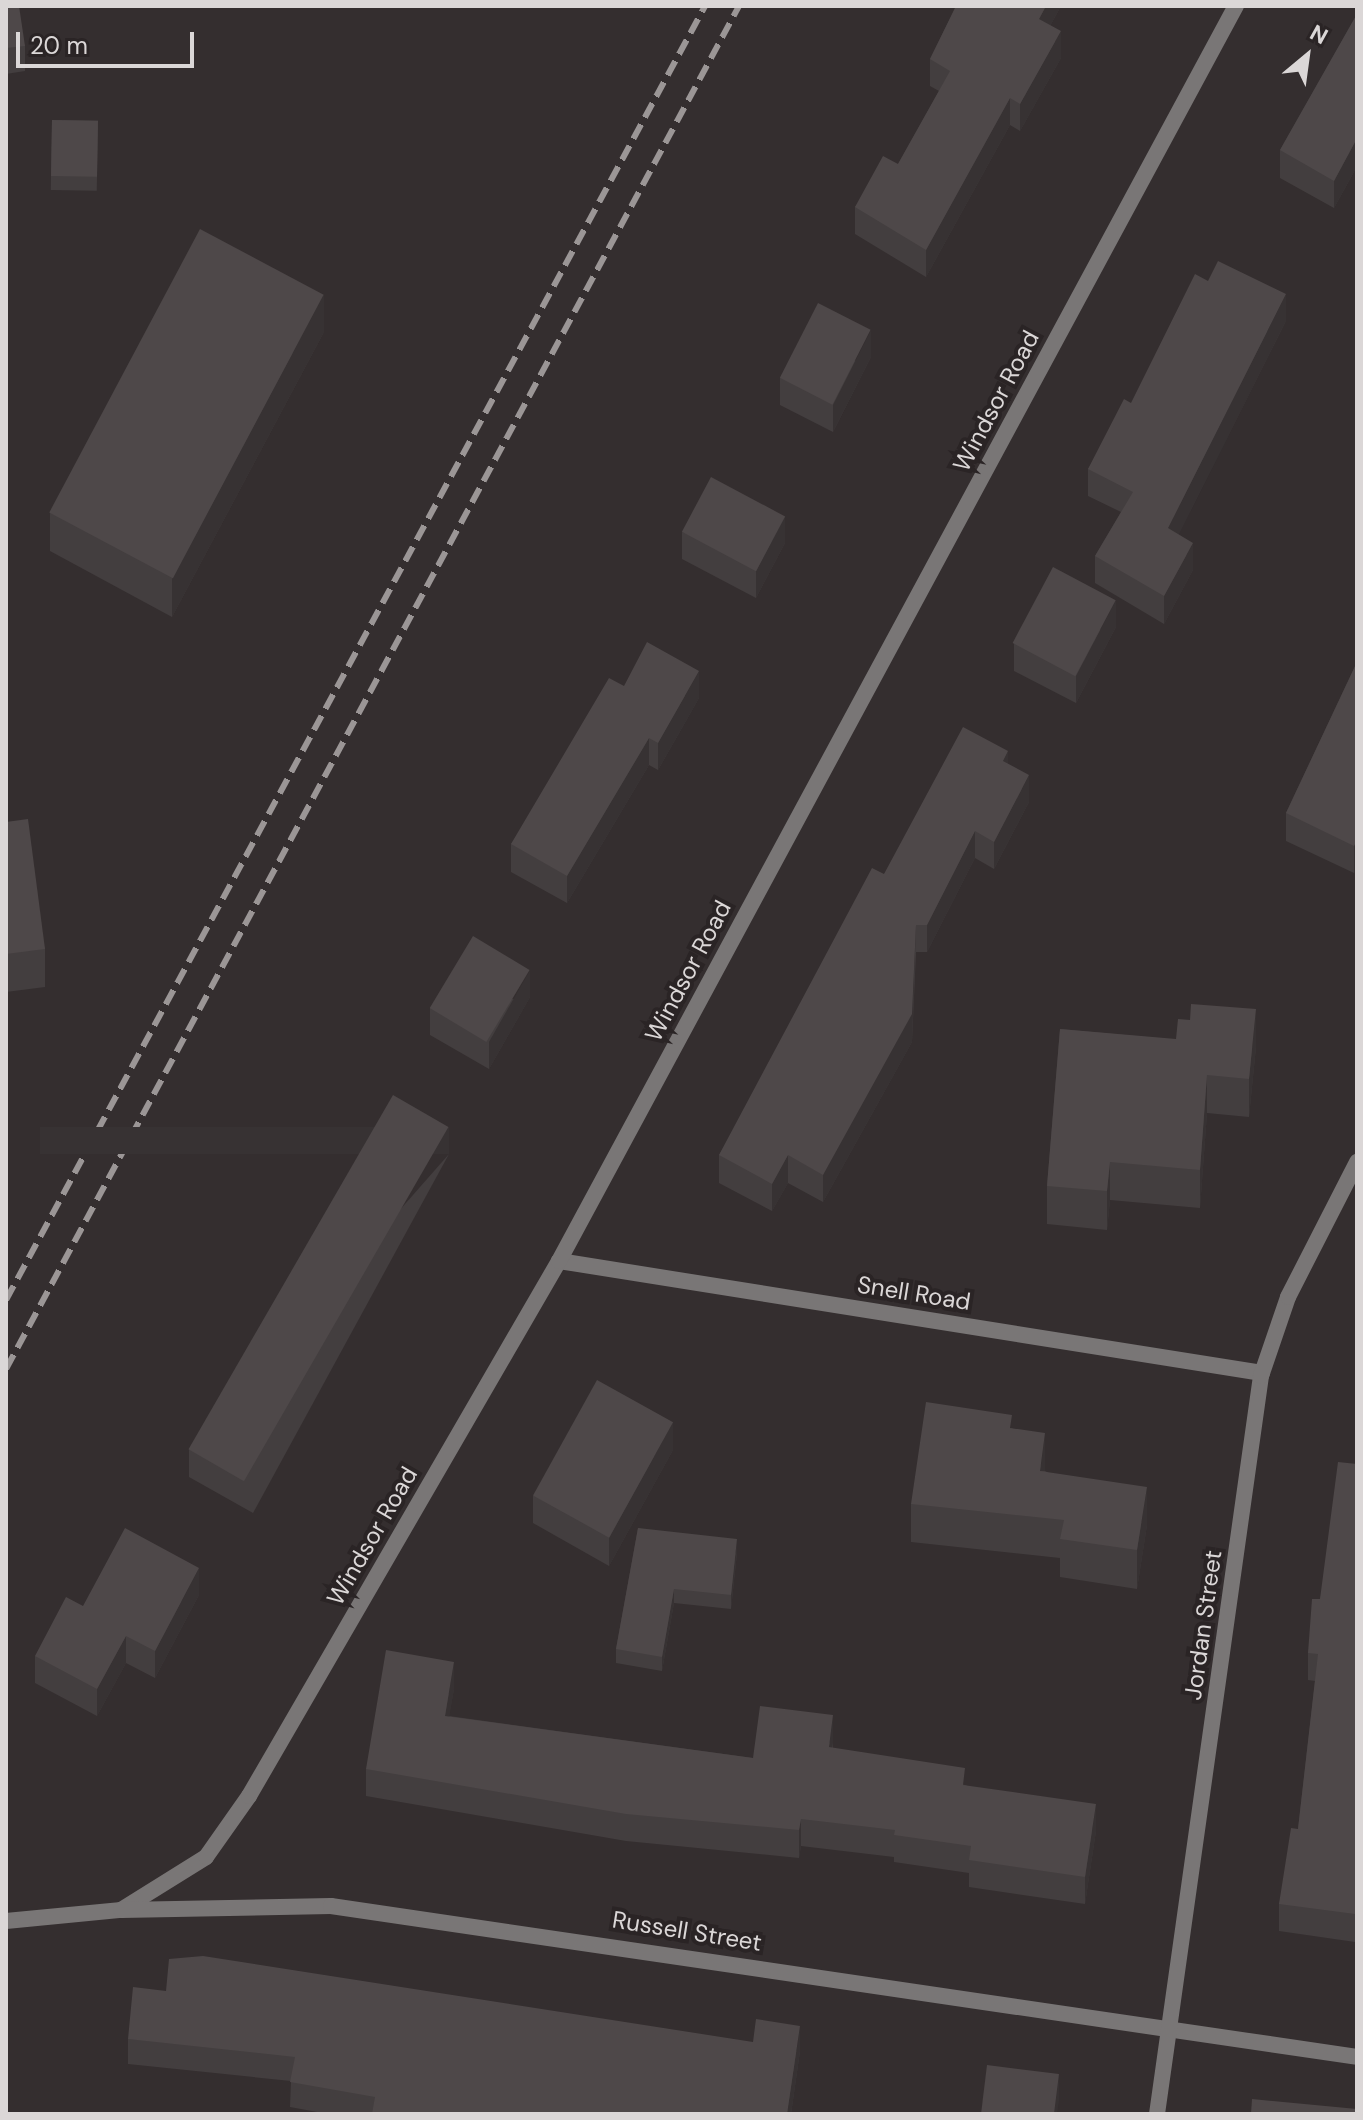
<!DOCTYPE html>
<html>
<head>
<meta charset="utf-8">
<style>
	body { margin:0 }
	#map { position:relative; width:1363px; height:2120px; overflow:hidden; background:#342e2f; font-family:"DM Sans",sans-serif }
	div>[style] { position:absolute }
	.street>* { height:16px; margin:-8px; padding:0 8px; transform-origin:8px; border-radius:8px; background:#797676 }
	.rail>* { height:6px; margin-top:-3px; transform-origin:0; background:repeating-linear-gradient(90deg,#9b9696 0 16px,transparent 0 24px) }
	.wall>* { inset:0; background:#433e3f; transform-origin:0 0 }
	.shaded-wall>* { inset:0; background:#373233; transform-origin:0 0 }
	.building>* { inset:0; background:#4e4849; transform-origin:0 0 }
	span { translate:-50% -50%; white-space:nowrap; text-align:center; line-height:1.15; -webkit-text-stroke:8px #2a2425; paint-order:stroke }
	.street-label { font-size:24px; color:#dbd7d7 }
	.frame { position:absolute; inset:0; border:8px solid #dbd7d7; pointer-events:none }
	.north { position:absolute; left:1267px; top:16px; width:80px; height:80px; -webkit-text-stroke:6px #2a2425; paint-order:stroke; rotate:29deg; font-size:22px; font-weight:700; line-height:32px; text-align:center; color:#dbd7d7 }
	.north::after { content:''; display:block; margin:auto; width:28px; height:36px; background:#dbd7d7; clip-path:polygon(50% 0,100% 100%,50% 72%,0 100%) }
	.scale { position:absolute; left:16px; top:32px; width:178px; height:36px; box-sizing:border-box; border:4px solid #dbd7d7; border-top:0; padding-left:10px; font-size:24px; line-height:28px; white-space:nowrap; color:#dbd7d7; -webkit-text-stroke:6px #2a2425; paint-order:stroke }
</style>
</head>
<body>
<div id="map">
	<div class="street">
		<div style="left:559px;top:1261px;width:712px;rotate:9.05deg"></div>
		<div style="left:121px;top:1910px;width:100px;rotate:-31.9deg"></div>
		<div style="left:206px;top:1857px;width:75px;rotate:-54.8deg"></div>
		<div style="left:249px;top:1796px;width:618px;rotate:-59.91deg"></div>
		<div style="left:559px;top:1261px;width:1426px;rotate:-61.66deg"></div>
		<div style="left:6px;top:1921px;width:116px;rotate:-5.5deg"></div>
		<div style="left:121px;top:1910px;width:210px;rotate:-1.1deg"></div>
		<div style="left:331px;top:1906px;width:1037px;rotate:8.37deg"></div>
		<div style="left:1157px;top:2114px;width:745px;rotate:-81.98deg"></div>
		<div style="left:1261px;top:1376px;width:83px;rotate:-71.1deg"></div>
		<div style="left:1288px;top:1297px;width:152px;rotate:-62.9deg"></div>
	</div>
	<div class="rail">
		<div style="left:6px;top:1300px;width:1471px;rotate:-61.62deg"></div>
		<div style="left:6px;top:1369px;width:1548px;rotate:-61.73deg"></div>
	</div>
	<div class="wall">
		<div style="clip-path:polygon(6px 6px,25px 46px,25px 71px,6px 74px)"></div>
		<div style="clip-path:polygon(956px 6px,1061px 6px,1050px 26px,1061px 58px,1020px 131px,1010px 125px,926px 277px,855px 234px,855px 207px,898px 164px,939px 91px,930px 86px,930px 59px)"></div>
		<div style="clip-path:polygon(1357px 14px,1357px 171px,1355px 170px,1334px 208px,1280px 178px,1280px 150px)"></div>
		<div style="left:52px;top:120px;width:46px;height:70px;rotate:1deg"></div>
		<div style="clip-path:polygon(1286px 321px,1178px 535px,1193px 570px,1164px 624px,1095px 583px,1095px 556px,1121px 512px,1088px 496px,1088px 469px,1131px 403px)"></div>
		<div style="clip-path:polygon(324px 332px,172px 617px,50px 551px,50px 513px)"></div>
		<div style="clip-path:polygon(871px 357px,833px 432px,780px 405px,780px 378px)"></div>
		<div style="clip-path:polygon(682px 532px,785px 543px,756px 598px,682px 559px)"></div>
		<div style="clip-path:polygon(1116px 627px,1076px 703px,1014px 671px,1014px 644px)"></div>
		<div style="clip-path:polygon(1357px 662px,1357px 867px,1354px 873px,1286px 841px,1286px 813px)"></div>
		<div style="clip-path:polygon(624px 686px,699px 698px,658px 770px,649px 765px,567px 903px,511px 872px,511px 844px)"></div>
		<div style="clip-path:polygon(1008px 764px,1029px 802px,994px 869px,975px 858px,927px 952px,916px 952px,912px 1042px,823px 1202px,788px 1183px,772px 1211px,719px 1183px,719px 1155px,884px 874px)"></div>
		<div style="clip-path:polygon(6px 822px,45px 949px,45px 987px,6px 992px)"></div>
		<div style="clip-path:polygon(530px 997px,489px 1069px,430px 1035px,430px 1008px)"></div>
		<div style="clip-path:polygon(1060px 1029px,1256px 1047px,1249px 1117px,1207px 1113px,1200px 1208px,1110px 1200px,1107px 1230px,1047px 1224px,1047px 1186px)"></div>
		<div style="clip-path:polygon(449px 1154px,253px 1513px,189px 1477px,189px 1450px)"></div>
		<div style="clip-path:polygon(1012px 1428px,1045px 1471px,1147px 1525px,1137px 1589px,1060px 1577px,1060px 1558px,911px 1542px,911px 1504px)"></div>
		<div style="clip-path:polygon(673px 1450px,609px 1566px,533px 1523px,533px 1496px)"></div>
		<div style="clip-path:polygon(1357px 1464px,1357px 1928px,1355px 1942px,1279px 1931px,1279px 1904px,1298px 1829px,1315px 1681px,1308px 1680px,1308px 1653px,1320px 1599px)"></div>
		<div style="clip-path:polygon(638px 1528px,737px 1553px,731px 1609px,674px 1603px,662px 1671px,616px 1663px,616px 1649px)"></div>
		<div style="clip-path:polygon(199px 1595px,155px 1678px,126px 1663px,97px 1716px,35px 1683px,35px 1656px)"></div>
		<div style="clip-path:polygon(454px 1689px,449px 1716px,753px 1758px,833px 1742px,833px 1748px,965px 1785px,1096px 1831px,1085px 1904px,969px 1887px,969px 1873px,894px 1862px,894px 1857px,801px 1846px,799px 1858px,626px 1841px,366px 1796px,366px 1769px)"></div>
		<div style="clip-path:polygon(128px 2039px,800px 2051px,791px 2114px,328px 2114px,290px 2107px,291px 2081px,128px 2064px)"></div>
	</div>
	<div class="shaded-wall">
		<div style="clip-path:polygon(1046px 6px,1061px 6px,1039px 46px,1039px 19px)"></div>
		<div style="clip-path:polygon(1061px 31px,1061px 58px,1020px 131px,1020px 104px)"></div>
		<div style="clip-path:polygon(1010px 98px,1010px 125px,926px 277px,926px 250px)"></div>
		<div style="clip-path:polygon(1355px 142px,1355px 170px,1334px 208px,1334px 181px)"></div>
		<div style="clip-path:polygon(324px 294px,324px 332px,172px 617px,172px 579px)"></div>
		<div style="clip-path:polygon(1286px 294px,1286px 321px,1168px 556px,1168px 528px)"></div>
		<div style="clip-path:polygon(871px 330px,871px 357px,833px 432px,833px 405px)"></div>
		<div style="clip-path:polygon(785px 516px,785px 543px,756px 598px,756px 571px)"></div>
		<div style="clip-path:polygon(1193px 543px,1193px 570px,1164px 624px,1164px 596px)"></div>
		<div style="clip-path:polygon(1116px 600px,1116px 627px,1076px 703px,1076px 676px)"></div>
		<div style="clip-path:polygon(699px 671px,699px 698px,658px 770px,658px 743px)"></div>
		<div style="clip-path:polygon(649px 738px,649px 765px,567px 903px,567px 876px)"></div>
		<div style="clip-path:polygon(1008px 751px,1008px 778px,1003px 761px)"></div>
		<div style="clip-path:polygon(1029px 775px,1029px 802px,994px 869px,994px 842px)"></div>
		<div style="clip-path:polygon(975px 831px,975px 858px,927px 952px,927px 925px)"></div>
		<div style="clip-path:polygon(1357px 840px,1357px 867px,1354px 873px,1354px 846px)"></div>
		<div style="clip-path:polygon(916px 925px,912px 1042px,823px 1202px,823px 1175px)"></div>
		<div style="clip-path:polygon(530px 970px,530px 997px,489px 1069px,489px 1042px)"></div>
		<div style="clip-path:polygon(1256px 1009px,1256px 1047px,1249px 1117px,1249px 1079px)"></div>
		<div style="clip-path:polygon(1207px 1075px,1207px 1113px,1200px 1208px,1200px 1170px)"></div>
		<div style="left:449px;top:1127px;width:27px;height:409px;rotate:90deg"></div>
		<div style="clip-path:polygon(788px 1155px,788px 1183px,772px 1211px,772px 1184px)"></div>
		<div style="clip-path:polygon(1110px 1162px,1110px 1200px,1107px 1230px,1107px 1191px)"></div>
		<div style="clip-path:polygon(673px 1422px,673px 1450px,609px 1566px,609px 1538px)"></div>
		<div style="clip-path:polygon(1045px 1433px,1045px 1471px,1040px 1471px)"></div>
		<div style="clip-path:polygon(1147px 1487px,1147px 1525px,1137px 1589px,1137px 1550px)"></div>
		<div style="clip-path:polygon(737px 1539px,737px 1553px,731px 1609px,731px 1595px)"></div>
		<div style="clip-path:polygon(199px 1568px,199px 1595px,155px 1678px,155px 1651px)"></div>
		<div style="clip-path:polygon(674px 1589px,674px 1603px,662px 1671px,662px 1657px)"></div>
		<div style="clip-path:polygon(126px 1636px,126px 1663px,97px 1716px,97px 1689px)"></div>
		<div style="clip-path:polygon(454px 1662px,454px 1689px,445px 1743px,445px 1716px)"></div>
		<div style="clip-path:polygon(833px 1715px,833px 1742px,829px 1774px,829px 1747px)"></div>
		<div style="clip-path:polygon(1096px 1804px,1096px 1831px,1085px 1904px,1085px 1877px)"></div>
		<div style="clip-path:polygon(801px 1819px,801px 1846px,799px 1858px,799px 1830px)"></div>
		<div style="clip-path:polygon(1357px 1900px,1357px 1928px,1355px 1942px,1355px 1914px)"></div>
		<div style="clip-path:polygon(800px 2026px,800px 2051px,791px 2114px,787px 2114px)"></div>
		<div style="clip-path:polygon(1059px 2074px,1059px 2101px,1057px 2114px,1054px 2114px)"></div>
	</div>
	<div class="building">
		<div style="clip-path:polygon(6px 6px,19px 6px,25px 46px,6px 48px)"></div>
		<div style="clip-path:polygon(956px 6px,1046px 6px,1039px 19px,1061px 31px,1020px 104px,1010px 98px,926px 250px,855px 207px,883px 156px,898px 164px,950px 71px,930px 59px)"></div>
		<div style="clip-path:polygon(1357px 14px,1357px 143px,1355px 142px,1334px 181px,1280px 150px)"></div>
		<div style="left:52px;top:120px;width:46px;height:56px;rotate:1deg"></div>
		<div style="left:200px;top:229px;width:140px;height:321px;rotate:28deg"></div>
		<div style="clip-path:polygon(1218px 261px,1286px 294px,1168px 528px,1193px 543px,1164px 596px,1095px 556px,1133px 492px,1088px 469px,1124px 399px,1131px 403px,1195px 274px,1208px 281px)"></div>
		<div style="left:818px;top:303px;width:59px;height:84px;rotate:27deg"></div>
		<div style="left:711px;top:477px;width:84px;height:62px;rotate:28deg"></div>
		<div style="left:1053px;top:567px;width:71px;height:86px;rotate:28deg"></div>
		<div style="clip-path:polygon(647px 642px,699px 671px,658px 743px,649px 738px,567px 876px,511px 844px,609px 678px,624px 686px)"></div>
		<div style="clip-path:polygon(1357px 662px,1357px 840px,1354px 846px,1286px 813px)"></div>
		<div style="clip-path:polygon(963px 727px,1008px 751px,1003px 761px,1029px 775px,994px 842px,975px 831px,927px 925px,916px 925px,912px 1014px,823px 1175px,788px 1155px,772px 1184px,719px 1155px,872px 868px,884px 874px)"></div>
		<div style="clip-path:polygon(28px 819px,45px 949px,6px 954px,6px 822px)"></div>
		<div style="left:473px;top:936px;width:66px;height:84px;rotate:31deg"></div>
		<div style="clip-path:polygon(1191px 1004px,1256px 1009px,1249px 1079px,1207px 1075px,1200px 1170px,1110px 1162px,1107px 1191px,1047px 1186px,1060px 1029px,1176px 1039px,1178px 1019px,1190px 1020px)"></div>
		<div style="left:393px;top:1095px;width:64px;height:409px;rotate:30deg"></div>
		<div style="left:597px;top:1380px;width:87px;height:132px;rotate:29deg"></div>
		<div style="clip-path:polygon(926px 1402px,1012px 1415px,1010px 1428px,1045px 1433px,1040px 1471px,1147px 1487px,1137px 1550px,1060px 1539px,1064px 1520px,911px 1504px)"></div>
		<div style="clip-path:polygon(1338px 1462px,1357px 1464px,1357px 1900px,1355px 1914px,1279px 1904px,1291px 1828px,1298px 1829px,1318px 1654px,1308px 1653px,1312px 1599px,1320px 1599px)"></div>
		<div style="clip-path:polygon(125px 1528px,199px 1568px,155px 1651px,126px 1636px,97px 1689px,35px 1656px,66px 1597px,83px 1606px)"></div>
		<div style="clip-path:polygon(638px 1528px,737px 1539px,731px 1595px,674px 1589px,662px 1657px,616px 1649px)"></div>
		<div style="clip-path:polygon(386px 1650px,454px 1662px,445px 1716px,753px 1758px,760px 1706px,833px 1715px,829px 1747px,965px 1768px,963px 1785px,1096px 1804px,1085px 1877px,969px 1860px,971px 1846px,894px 1835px,895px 1830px,801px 1819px,799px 1830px,626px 1814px,366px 1769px)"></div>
		<div style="clip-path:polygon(203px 1956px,753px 2042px,756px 2019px,800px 2026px,787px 2114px,584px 2114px,573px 2112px,573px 2114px,372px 2114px,375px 2097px,290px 2082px,295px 2057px,128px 2039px,133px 1987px,166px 1991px,169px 1959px)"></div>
		<div style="clip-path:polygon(987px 2065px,1059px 2074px,1054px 2114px,981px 2114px)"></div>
		<div style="clip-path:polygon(1252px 2099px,1357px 2109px,1357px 2114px,1251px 2114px)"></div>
	</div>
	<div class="street-label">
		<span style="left:996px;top:401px;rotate:-62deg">Windsor Road</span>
		<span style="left:688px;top:971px;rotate:-62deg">Windsor Road</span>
		<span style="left:914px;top:1293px;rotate:9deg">Snell Road</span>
		<span style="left:372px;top:1536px;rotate:-60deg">Windsor Road</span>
		<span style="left:1203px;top:1625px;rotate:-82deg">Jordan Street</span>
		<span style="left:687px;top:1931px;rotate:9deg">Russell Street</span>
	</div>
	<div class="frame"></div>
	<div class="north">N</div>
	<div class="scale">20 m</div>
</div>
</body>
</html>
